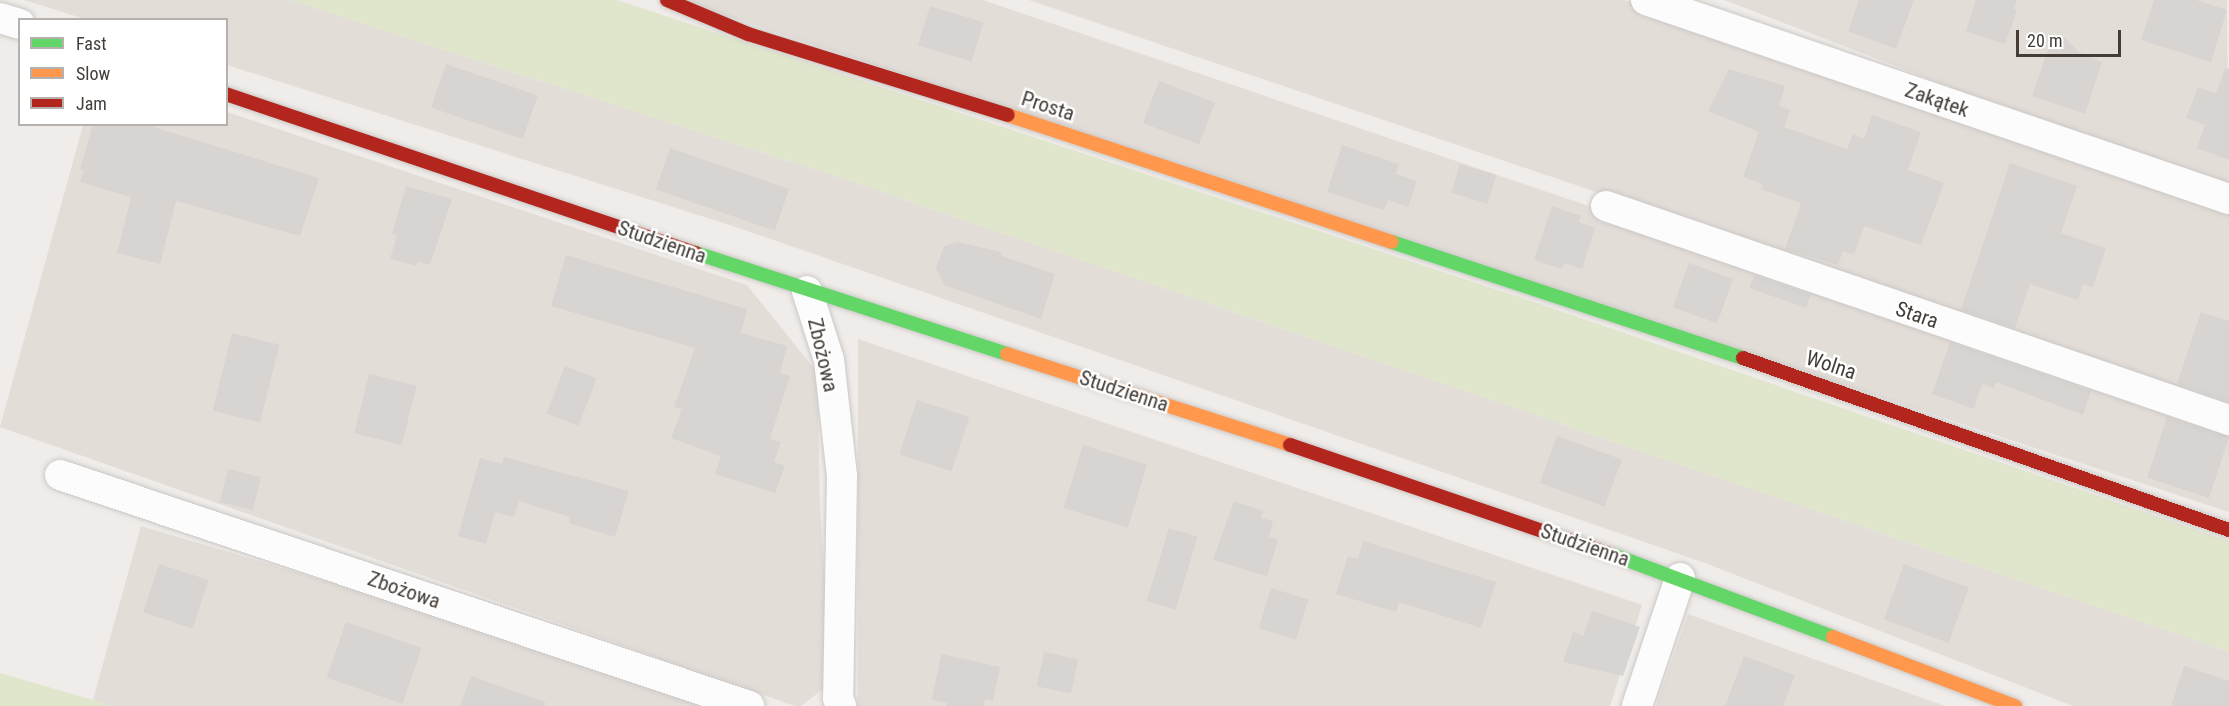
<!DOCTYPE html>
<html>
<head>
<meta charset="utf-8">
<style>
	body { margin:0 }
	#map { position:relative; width:2229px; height:706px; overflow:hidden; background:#efece9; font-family:"Roboto Condensed",sans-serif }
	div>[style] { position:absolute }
	.residential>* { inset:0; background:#e3ddd8 }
	.green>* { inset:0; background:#e0e6cc }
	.building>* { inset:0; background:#d7d4d1; transform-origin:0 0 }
	.roads { filter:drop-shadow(0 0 2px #cbc8c6) drop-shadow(0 0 2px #cbc8c6) }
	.street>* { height:30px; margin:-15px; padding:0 15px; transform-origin:15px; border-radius:15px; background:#fdfcfc }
	.fast>* { height:14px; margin:-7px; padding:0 7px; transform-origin:7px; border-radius:7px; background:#63d668 }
	.slow>* { height:14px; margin:-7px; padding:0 7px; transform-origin:7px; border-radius:7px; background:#ff974d }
	.jam>* { height:14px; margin:-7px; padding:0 7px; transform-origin:7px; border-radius:7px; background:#b3261e }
	span { translate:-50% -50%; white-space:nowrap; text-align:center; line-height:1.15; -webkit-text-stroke:5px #fff; paint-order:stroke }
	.street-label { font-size:21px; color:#443d37 }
	.legend { position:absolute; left:18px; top:18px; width:210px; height:108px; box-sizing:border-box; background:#fff; border:2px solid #b4b1af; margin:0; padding:8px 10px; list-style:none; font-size:18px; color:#443d37 }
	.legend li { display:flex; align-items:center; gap:12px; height:30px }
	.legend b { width:30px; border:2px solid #b4b1af }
	.scale { position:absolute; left:2016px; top:30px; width:105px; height:27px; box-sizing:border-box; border:3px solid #443d37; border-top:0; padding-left:8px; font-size:18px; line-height:21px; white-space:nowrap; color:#443d37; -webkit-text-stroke:4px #fff; paint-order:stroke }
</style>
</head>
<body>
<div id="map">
	<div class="residential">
		<div style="clip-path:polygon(24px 0,290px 0,835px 176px,2229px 652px,2229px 706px,2073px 706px,1705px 563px,736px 227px,227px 65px,226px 20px,85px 19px)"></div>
		<div style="clip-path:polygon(679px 0,983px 0,1744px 259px,2229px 431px,2229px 512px)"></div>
		<div style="clip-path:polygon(1029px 0,1624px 0,1711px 28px,2229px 210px,2229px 406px)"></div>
		<div style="clip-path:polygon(1724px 0,2227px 0,2229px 189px,2090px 141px)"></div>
		<div style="clip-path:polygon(227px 112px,747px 285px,817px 372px,820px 505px,831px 683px,801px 706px,795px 706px,0 427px,83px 125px,226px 124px)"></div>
		<div style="clip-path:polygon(858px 339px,1642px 605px,1610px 706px,858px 706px)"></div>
		<div style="clip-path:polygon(141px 526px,423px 610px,717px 706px,110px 706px,93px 700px)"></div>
		<div style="clip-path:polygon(1688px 614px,1945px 706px,1656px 706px)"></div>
	</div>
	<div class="green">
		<div style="clip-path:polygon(290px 0,617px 0,1534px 302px,2229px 541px,2229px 652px,835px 176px)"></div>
		<div style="clip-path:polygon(0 673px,93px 700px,110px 706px,0 706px)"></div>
	</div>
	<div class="building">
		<div style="clip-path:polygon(1859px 0,1914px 0,1896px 49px,1848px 31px)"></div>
		<div style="clip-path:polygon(1976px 0,2017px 0,2014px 9px,2017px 11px,2005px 44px,1966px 31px)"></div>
		<div style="clip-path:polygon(2154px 0,2196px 0,2227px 10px,2211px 62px,2141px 40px)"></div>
		<div style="left:930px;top:6px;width:56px;height:41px;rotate:17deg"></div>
		<div style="clip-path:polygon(2065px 38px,2079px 52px,2102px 62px,2085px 114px,2032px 96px,2051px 41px)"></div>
		<div style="left:446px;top:64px;width:97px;height:46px;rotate:19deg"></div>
		<div style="clip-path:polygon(2225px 68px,2229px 69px,2229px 160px,2197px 148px,2205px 125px,2186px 118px,2198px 87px,2216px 94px)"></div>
		<div style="clip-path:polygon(1729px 69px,1785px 86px,1779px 106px,1790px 110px,1784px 127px,1847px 149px,1853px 134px,1864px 139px,1872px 115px,1921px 132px,1908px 170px,1944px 183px,1921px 245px,1864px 226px,1854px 255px,1843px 251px,1838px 265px,1785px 249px,1801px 203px,1761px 189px,1763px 184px,1743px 177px,1759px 132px,1708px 111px)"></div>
		<div style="left:1159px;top:81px;width:60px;height:45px;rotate:21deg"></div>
		<div style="clip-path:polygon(93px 124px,144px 124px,319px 178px,300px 236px,176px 201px,160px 264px,117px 253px,131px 197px,80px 182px,84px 170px,80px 169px)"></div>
		<div style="clip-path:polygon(1342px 145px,1399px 164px,1396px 174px,1417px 181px,1408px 207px,1388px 200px,1384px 210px,1327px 192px)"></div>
		<div style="left:670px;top:148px;width:126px;height:44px;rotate:19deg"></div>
		<div style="clip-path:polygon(2010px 163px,2077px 186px,2061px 233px,2106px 248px,2093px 287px,2083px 284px,2078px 300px,2030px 284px,2015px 328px,1961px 310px)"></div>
		<div style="left:1460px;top:164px;width:38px;height:30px;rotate:17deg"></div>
		<div style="clip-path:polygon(406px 186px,452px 199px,430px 265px,418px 262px,416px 266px,390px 259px,397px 235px,392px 234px)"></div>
		<div style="clip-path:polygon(1552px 206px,1581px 216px,1579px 222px,1595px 228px,1582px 269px,1564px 263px,1562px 269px,1534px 260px)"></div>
		<div style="clip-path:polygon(958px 242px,1001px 252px,1002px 256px,1055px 274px,1041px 319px,944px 285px,936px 268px,944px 246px)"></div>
		<div style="clip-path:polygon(566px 255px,747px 309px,741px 333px,787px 346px,780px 373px,790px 376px,770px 439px,781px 442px,774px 462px,785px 466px,775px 493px,715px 474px,721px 456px,671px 438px,682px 409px,674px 407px,695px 348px,551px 306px)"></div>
		<div style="left:1689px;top:263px;width:47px;height:47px;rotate:20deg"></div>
		<div style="left:1754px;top:275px;width:60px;height:14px;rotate:19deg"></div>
		<div style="clip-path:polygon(2201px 312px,2229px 321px,2229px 402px,2177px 384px)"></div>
		<div style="left:232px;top:333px;width:49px;height:80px;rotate:14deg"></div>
		<div style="clip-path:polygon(1950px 342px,2091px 391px,2083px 415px,1996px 382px,1994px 388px,1982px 384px,1974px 409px,1932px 394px)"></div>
		<div style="left:565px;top:366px;width:34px;height:51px;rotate:21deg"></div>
		<div style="left:369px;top:374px;width:49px;height:61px;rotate:14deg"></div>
		<div style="left:917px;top:400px;width:55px;height:57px;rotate:18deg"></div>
		<div style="left:2167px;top:417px;width:65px;height:64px;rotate:18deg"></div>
		<div style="left:1557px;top:436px;width:69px;height:50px;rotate:20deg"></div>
		<div style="left:1083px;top:445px;width:67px;height:66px;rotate:17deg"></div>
		<div style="clip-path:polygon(504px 457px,629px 491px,615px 537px,569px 523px,570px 517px,519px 501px,514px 517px,495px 512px,486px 544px,458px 536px,480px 458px,502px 464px)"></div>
		<div style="left:228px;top:469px;width:34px;height:34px;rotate:14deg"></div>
		<div style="clip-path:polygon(1234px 501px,1263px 511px,1261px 518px,1273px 521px,1269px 537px,1278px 540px,1267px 576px,1213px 560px)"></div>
		<div style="left:1169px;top:528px;width:30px;height:76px;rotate:17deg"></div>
		<div style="clip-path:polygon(1363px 541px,1496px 582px,1481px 628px,1399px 602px,1396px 612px,1336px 594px,1348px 556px,1358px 559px)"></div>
		<div style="left:159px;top:564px;width:52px;height:51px;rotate:18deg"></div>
		<div style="left:1904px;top:564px;width:69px;height:59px;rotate:20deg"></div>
		<div style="left:1271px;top:588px;width:39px;height:42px;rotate:17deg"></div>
		<div style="clip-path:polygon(1592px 611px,1640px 627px,1623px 676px,1563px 662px,1573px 632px,1583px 636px)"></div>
		<div style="left:346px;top:622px;width:80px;height:59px;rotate:19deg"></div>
		<div style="left:1044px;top:652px;width:35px;height:35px;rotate:12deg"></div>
		<div style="clip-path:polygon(941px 654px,1000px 667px,993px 701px,985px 699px,984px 706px,946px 706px,947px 703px,932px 700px)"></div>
		<div style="clip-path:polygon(1744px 656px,1795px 675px,1783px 706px,1725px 706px)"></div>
		<div style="clip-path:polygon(2184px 666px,2229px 681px,2229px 706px,2171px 706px)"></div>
		<div style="clip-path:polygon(471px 676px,545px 702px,545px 706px,460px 706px)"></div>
	</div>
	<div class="roads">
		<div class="street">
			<div style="left:1646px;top:0;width:616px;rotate:18.85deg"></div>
			<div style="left:0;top:18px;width:21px;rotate:17deg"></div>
			<div style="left:1606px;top:206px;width:659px;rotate:18.96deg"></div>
			<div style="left:807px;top:291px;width:72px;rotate:72.3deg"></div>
			<div style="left:829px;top:360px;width:117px;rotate:83.6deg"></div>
			<div style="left:842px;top:476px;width:222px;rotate:91deg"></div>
			<div style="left:838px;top:698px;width:9px;rotate:69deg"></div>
			<div style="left:60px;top:475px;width:727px;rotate:18.53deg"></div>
			<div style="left:1637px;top:706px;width:135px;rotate:-71.4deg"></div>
		</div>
		<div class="fast">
			<div style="left:1392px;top:242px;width:370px;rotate:18.3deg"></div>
			<div style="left:696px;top:253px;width:327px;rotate:18deg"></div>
			<div style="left:1611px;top:554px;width:237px;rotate:20.5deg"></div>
		</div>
		<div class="slow">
			<div style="left:1008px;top:115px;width:404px;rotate:18.3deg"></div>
			<div style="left:1007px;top:354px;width:297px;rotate:17.8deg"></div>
			<div style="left:1833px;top:637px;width:195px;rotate:20.8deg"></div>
		</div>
		<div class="jam">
			<div style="left:667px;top:0;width:88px;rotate:22.8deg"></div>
			<div style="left:748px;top:34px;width:272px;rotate:17.3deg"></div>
			<div style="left:226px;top:94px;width:496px;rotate:18.7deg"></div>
			<div style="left:1743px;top:358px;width:516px;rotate:19.49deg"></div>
			<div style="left:1290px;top:445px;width:339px;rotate:18.8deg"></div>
		</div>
	</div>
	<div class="street-label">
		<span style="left:1937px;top:100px;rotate:19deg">Zakątek</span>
		<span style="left:1048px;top:106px;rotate:18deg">Prosta</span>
		<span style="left:662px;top:242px;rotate:19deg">Studzienna</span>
		<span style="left:1917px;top:315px;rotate:19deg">Stara</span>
		<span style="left:823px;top:355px;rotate:77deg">Zbożowa</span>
		<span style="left:1831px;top:365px;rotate:18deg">Wolna</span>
		<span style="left:1124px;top:391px;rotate:18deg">Studzienna</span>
		<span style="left:1585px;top:545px;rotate:19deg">Studzienna</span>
		<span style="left:404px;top:590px;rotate:19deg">Zbożowa</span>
	</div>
	<ul class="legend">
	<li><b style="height:8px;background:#63d668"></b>Fast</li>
	<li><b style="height:8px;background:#ff974d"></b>Slow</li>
	<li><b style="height:8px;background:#b3261e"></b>Jam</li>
	</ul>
	<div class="scale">20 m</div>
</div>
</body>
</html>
